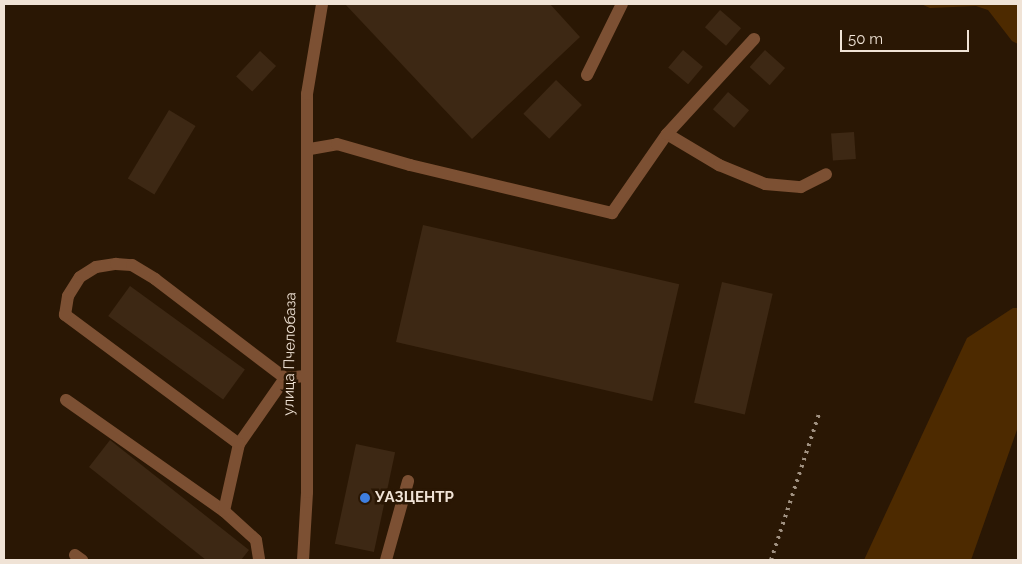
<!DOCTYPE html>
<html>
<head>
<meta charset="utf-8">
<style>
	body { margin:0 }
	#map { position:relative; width:1022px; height:564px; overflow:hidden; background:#2a1704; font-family:Raleway,sans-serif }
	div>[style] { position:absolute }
	.green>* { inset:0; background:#4d2a00 }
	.building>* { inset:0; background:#3d2814; transform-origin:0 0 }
	.minor>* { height:12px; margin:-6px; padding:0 6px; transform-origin:6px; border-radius:6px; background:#7c5033 }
	.rail>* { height:4px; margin-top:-2px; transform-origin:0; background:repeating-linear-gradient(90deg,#a09181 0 2.5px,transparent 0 7.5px) }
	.dots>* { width:14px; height:14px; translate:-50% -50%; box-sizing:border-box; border:2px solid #2a1704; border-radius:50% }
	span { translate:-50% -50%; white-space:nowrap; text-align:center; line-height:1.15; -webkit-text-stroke:5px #2a1704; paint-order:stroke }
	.street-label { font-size:15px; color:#f0e3d6 }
	.poi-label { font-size:15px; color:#f0e3d6; font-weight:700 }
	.left { translate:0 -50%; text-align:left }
	.frame { position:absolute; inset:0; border:5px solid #f0e3d6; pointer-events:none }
	.scale { position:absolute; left:840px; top:30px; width:129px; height:22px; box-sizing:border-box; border:2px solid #f0e3d6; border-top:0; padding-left:6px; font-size:15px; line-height:18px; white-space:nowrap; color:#f0e3d6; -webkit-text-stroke:4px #2a1704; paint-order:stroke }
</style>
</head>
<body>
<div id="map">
	<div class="green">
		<div style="clip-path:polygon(921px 4px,1018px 4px,1018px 44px,1012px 41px,988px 10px,976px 6px,930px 8px)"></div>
		<div style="clip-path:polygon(1013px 308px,1018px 308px,1018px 427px,971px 560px,864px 560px,967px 338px)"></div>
	</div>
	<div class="building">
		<div style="clip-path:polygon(345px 4px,550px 4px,580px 37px,472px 139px)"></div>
		<div style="left:720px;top:10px;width:28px;height:23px;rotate:41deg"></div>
		<div style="left:683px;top:50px;width:26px;height:23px;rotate:40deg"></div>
		<div style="left:765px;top:50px;width:27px;height:23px;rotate:42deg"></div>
		<div style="left:260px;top:51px;width:22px;height:35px;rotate:43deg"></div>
		<div style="left:556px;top:80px;width:36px;height:47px;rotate:44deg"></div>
		<div style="left:728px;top:92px;width:28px;height:23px;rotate:41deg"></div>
		<div style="left:169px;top:110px;width:31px;height:80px;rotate:31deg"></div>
		<div style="left:854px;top:132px;width:27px;height:23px;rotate:86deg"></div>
		<div style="left:423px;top:225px;width:263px;height:120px;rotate:13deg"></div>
		<div style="left:722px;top:282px;width:52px;height:124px;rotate:13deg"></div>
		<div style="left:130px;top:286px;width:142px;height:37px;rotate:36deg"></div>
		<div style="clip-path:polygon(110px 440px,249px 550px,241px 560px,206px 560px,89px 467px)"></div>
		<div style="left:356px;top:444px;width:40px;height:102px;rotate:12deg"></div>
	</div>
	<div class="minor">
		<div style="left:587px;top:75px;width:79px;rotate:-63.8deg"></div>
		<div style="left:667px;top:134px;width:61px;rotate:30.8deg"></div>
		<div style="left:719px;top:165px;width:50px;rotate:22.4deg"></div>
		<div style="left:765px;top:184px;width:36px;rotate:5deg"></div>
		<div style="left:801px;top:187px;width:28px;rotate:-27deg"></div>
		<div style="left:310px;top:149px;width:27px;rotate:-10deg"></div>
		<div style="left:337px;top:144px;width:76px;rotate:16deg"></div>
		<div style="left:410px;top:165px;width:208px;rotate:13.4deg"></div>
		<div style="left:612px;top:213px;width:96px;rotate:-55.2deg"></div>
		<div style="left:667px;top:134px;width:129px;rotate:-47.5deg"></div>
		<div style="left:66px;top:400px;width:193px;rotate:35.1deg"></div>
		<div style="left:224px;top:511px;width:43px;rotate:42.2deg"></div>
		<div style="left:256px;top:540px;width:20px;rotate:81deg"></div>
		<div style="left:239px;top:444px;width:80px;rotate:-55.1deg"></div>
		<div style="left:224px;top:511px;width:69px;rotate:-77.4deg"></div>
		<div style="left:239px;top:444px;width:217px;rotate:-143.4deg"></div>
		<div style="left:65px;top:315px;width:19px;rotate:-81deg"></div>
		<div style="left:68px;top:296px;width:22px;rotate:-58deg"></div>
		<div style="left:80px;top:277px;width:19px;rotate:-32deg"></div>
		<div style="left:96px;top:267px;width:20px;rotate:-9deg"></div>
		<div style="left:116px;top:264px;width:16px;rotate:4deg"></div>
		<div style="left:132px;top:265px;width:27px;rotate:31deg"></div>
		<div style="left:155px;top:279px;width:163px;rotate:37.3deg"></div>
		<div style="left:285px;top:378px;width:20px;rotate:-6deg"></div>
		<div style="left:75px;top:555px;width:9px;rotate:36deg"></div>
		<div style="left:303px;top:560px;width:68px;rotate:-86.6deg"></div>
		<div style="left:307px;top:492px;width:398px;rotate:-90deg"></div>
		<div style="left:307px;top:94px;width:91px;rotate:-80.5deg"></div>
		<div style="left:386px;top:560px;width:82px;rotate:-74.4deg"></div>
	</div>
	<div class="rail">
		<div style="left:771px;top:560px;width:154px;rotate:-71.8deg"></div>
	</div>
	<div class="dots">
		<div style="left:365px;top:498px;background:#3f7fe0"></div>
	</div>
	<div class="street-label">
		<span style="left:290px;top:354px;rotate:-89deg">улица Пчелобаза</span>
	</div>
	<div class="poi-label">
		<span class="left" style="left:375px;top:498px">УАЗЦЕНТР</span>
	</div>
	<div class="frame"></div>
	<div class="scale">50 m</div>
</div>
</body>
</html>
